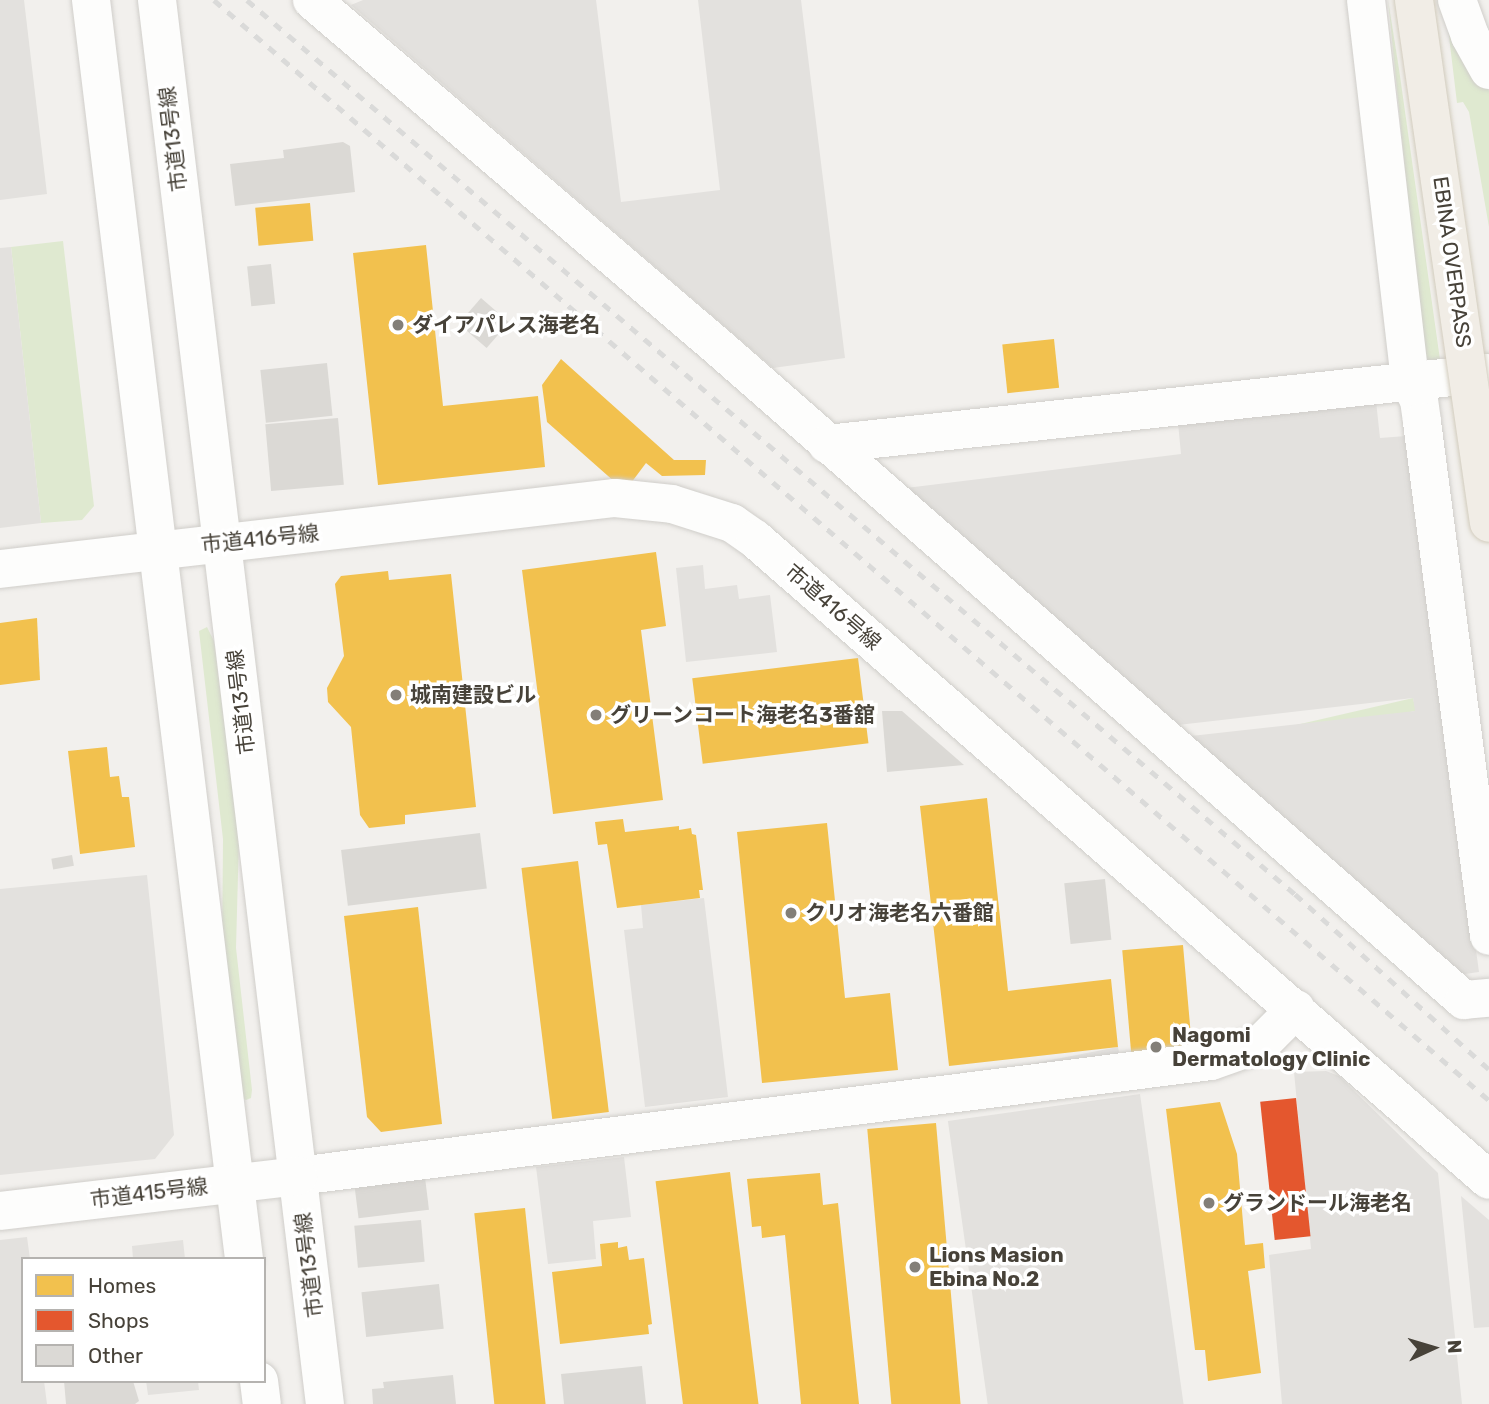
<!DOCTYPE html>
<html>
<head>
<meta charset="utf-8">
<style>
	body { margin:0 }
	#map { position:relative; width:1489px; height:1404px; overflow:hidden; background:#f2f0ed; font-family:Rubik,"Noto Sans JP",sans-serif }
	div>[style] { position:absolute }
	.green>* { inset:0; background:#dfe9d0; transform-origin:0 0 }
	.parking>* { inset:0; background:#e3e1de; transform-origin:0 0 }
	.homes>* { inset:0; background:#f2c14e; transform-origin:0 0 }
	.shops>* { inset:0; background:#e4572e; transform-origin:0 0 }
	.building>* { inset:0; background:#dbd9d5; transform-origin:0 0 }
	.roads { filter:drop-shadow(0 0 2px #d0ceca) drop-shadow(0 0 2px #d0ceca) }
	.minor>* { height:38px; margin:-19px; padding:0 19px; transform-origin:19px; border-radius:19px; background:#fdfdfc }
	.tertiary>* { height:38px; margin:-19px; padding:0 19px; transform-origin:19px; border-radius:19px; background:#fdfdfc }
	.rail>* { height:5px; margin-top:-2.5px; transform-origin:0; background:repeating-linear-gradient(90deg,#dadad9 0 9px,transparent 0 18px) }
	.bridges { filter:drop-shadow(0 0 2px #d2ccbd) drop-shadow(0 0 2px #d2ccbd) }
	.primary-bridge>* { height:38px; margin:-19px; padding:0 19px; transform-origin:19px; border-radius:19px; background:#f1ede6 }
	.dots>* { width:19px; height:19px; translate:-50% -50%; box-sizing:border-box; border:4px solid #fff; border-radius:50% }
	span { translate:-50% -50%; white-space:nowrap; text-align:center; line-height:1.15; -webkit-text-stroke:7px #fff; paint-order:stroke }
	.street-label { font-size:21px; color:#474239 }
	.poi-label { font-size:21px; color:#474239; font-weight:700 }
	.left { translate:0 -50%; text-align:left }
	.legend { position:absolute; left:21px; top:1257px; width:245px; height:126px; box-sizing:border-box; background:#fff; border:2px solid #b5b3b0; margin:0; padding:9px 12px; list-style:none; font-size:21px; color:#474239 }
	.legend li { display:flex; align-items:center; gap:14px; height:35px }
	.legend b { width:35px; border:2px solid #b5b3b0 }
	.north { position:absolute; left:1398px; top:1313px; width:70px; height:70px; -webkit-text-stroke:5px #fff; paint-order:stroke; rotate:86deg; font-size:19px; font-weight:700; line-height:28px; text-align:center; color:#474239 }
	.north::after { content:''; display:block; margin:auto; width:24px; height:32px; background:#474239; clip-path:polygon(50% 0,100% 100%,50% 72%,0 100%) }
</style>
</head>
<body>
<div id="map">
	<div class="green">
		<div style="clip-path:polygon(1388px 0,1399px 69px,1442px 374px,1425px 368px)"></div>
		<div style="clip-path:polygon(1448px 28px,1489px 91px,1489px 227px,1469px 112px,1463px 102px,1457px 103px)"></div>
		<div style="clip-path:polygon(63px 241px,94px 506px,82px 520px,41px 523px,11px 247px)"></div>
		<div style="clip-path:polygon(207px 627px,214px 641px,239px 838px,236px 948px,252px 1090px,251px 1098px,246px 1100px,241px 1098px,222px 950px,223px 839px,199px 631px)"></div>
		<div style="left:1413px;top:698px;width:13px;height:215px;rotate:77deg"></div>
	</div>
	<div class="parking">
		<div style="clip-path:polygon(0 0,24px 0,47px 194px,0 200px)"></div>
		<div style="clip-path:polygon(363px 0,596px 0,621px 202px,720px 190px,698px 0,801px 0,845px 358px,773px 368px,351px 5px)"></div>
		<div style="clip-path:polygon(11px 247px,41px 523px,0 528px,0 248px)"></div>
		<div style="clip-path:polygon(1376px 401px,1380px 438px,1406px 436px,1479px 972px,1458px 975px,1182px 737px,1415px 711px,1413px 698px,1169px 726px,906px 488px,1181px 454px,1178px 423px)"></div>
		<div style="clip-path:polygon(703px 565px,705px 589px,737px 585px,739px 599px,770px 595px,777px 652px,686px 662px,676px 568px)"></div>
		<div style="clip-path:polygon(147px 875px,174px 1135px,155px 1159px,0 1175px,0 889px)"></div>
		<div style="clip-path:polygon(704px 898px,728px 1097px,645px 1107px,624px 930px,643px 928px,641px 905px)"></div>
		<div style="left:1118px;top:1047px;width:15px;height:110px;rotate:79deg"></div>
		<div style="clip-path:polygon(1326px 1071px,1339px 1076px,1438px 1173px,1462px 1404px,1282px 1404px,1269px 1255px,1311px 1249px,1294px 1072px)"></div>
		<div style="left:1140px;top:1094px;width:313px;height:194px;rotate:82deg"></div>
		<div style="clip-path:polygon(624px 1157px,631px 1217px,593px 1221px,596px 1259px,548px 1264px,536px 1167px)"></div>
		<div style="clip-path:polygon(1461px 1196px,1489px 1220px,1489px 1327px,1474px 1328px)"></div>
		<div style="clip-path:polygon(27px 1237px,30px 1259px,23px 1259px,23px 1381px,44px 1381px,47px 1404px,0 1404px,0 1240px)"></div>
		<div style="clip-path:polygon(183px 1240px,185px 1259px,133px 1259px,132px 1246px)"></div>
		<div style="clip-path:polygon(146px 1381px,198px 1381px,199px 1390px,148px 1395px)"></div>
	</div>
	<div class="homes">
		<div style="left:310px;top:203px;width:38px;height:55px;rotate:85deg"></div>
		<div style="clip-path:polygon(426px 245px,443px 406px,538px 396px,545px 467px,378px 485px,353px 253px)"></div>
		<div style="left:1054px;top:339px;width:49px;height:52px;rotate:84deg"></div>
		<div style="clip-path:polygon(561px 359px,674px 460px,706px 460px,705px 475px,662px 476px,646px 463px,625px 491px,547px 422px,542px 385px)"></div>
		<div style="clip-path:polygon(656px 552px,666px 626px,641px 630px,663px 800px,553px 814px,522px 570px)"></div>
		<div style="clip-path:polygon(388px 571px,389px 580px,451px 574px,476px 807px,405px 815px,405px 824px,369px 828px,360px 815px,351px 727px,328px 702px,327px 688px,344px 656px,335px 584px,341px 576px)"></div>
		<div style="clip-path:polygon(37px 618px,40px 680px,0 685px,0 623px)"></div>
		<div style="left:858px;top:658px;width:86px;height:167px;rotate:83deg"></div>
		<div style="clip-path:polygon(107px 747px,110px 777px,119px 776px,122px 797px,129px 797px,135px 847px,80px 854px,68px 751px)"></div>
		<div style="clip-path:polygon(987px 798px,1008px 991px,1111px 979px,1118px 1047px,949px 1066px,920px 806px)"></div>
		<div style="clip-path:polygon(623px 819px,625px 832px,679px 826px,679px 830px,691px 828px,692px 834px,696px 835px,703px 890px,699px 890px,700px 898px,617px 908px,607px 844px,598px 845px,595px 822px)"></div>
		<div style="clip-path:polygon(827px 823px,845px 998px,890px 993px,898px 1070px,762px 1083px,737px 832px)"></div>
		<div style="left:578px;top:861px;width:253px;height:57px;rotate:83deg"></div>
		<div style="clip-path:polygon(418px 907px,442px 1124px,381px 1132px,367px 1117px,344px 916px)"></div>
		<div style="left:1183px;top:945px;width:106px;height:61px;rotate:85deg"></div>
		<div style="clip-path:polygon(1220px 1102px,1237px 1154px,1245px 1245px,1263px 1243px,1265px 1268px,1248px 1271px,1261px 1373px,1208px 1381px,1205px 1350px,1195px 1350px,1166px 1109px)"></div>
		<div style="left:936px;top:1123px;width:282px;height:69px;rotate:85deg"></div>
		<div style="left:730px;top:1172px;width:234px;height:75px;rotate:83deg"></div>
		<div style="clip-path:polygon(820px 1173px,823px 1205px,838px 1203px,859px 1404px,801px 1404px,785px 1235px,762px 1238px,761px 1226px,752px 1227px,747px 1179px)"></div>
		<div style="left:525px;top:1208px;width:197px;height:51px;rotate:84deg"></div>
		<div style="clip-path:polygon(618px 1242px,618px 1248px,627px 1246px,629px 1260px,644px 1258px,652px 1324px,648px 1325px,649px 1334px,560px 1344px,552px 1272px,602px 1266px,600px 1244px)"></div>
	</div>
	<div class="shops">
		<div style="left:1296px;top:1098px;width:139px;height:36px;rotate:84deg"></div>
	</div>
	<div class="building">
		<div style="clip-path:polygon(343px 142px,350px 146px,355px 192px,235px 206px,230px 164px,284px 158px,283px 150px)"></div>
		<div style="left:271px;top:264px;width:40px;height:24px;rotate:84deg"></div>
		<div style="left:481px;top:298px;width:37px;height:34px;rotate:41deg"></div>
		<div style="left:327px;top:363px;width:53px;height:67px;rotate:84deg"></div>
		<div style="left:338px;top:418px;width:67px;height:73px;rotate:85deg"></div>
		<div style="clip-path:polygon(882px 711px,902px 711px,964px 765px,887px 772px)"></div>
		<div style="left:480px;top:833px;width:56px;height:140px;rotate:83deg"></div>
		<div style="left:72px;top:855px;width:11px;height:21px;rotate:80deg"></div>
		<div style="left:1105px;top:879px;width:61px;height:41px;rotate:84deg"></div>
		<div style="left:424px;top:1169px;width:41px;height:71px;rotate:83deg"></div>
		<div style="left:421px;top:1220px;width:42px;height:67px;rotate:85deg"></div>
		<div style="left:439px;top:1284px;width:45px;height:78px;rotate:84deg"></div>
		<div style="clip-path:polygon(642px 1366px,646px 1404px,564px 1404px,561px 1374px)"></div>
		<div style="clip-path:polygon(453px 1375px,456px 1404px,373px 1404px,372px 1389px,384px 1388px,383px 1382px)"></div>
		<div style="clip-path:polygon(64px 1381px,133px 1381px,139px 1401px,135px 1404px,66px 1404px)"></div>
	</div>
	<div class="roads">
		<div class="minor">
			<div style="left:312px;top:0;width:533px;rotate:40.51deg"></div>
			<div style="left:717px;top:346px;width:993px;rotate:41.2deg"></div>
			<div style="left:1464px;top:1000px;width:25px;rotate:-5deg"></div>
			<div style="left:1366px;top:0;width:386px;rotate:83.4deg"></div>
			<div style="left:1410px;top:383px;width:19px;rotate:62deg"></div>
			<div style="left:1419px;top:400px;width:22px;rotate:82deg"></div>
			<div style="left:1422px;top:422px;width:518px;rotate:82.57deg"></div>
			<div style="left:1457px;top:0;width:38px;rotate:70deg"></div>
			<div style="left:1470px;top:36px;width:39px;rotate:61deg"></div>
			<div style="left:827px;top:444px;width:666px;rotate:-6.12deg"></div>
			<div style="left:298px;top:1176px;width:920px;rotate:-7.18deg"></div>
			<div style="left:1211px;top:1061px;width:54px;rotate:-19.4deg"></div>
			<div style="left:1262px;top:1043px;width:48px;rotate:-45deg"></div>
		</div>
		<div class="tertiary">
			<div style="left:91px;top:0;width:1268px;rotate:83.07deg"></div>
			<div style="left:157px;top:0;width:1414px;rotate:83.18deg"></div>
			<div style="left:0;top:569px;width:619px;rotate:-6.59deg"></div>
			<div style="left:615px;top:498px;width:57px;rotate:6deg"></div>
			<div style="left:672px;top:504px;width:63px;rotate:17.6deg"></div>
			<div style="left:732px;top:523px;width:28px;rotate:35deg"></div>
			<div style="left:755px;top:539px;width:974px;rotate:41.13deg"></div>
			<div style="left:0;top:1211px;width:300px;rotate:-6.7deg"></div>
			<div style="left:259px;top:1381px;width:23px;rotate:83deg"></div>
		</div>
	</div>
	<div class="rail">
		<div style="left:214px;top:0;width:1684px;rotate:40.79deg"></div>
		<div style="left:247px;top:0;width:1378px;rotate:40.47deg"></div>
		<div style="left:1295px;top:894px;width:261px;rotate:42.1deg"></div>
	</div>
	<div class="bridges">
		<div class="primary-bridge">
			<div style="left:1414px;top:0;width:528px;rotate:81.84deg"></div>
		</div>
	</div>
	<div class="dots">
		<div style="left:398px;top:325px;background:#837f78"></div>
		<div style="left:396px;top:695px;background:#837f78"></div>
		<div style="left:596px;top:715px;background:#837f78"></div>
		<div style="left:791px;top:913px;background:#837f78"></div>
		<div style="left:1156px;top:1047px;background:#837f78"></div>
		<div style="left:1209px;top:1203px;background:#837f78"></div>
		<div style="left:915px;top:1267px;background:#837f78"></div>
	</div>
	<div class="street-label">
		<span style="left:173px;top:139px;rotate:-97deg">市道13号線</span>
		<span style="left:1452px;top:262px;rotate:82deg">EBINA OVERPASS</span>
		<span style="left:260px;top:539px;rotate:-6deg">市道416号線</span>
		<span style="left:833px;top:607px;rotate:41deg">市道416号線</span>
		<span style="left:241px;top:702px;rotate:-97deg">市道13号線</span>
		<span style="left:149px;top:1193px;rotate:-7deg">市道415号線</span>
		<span style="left:309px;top:1265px;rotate:-97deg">市道13号線</span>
	</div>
	<div class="poi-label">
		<span class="left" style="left:412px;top:325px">ダイアパレス海老名</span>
		<span class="left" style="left:410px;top:695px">城南建設ビル</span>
		<span class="left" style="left:610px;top:715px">グリーンコート海老名3番舘</span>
		<span class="left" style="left:805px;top:913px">クリオ海老名六番館</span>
		<span class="left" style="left:1172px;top:1047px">Nagomi<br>Dermatology Clinic</span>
		<span class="left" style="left:1223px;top:1203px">グランドール海老名</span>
		<span class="left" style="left:929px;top:1267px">Lions Masion<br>Ebina No.2</span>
	</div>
	<ul class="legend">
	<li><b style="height:19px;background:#f2c14e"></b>Homes</li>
	<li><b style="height:19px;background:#e4572e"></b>Shops</li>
	<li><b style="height:19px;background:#dbd9d5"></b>Other</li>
	</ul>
	<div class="north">N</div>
</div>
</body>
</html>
